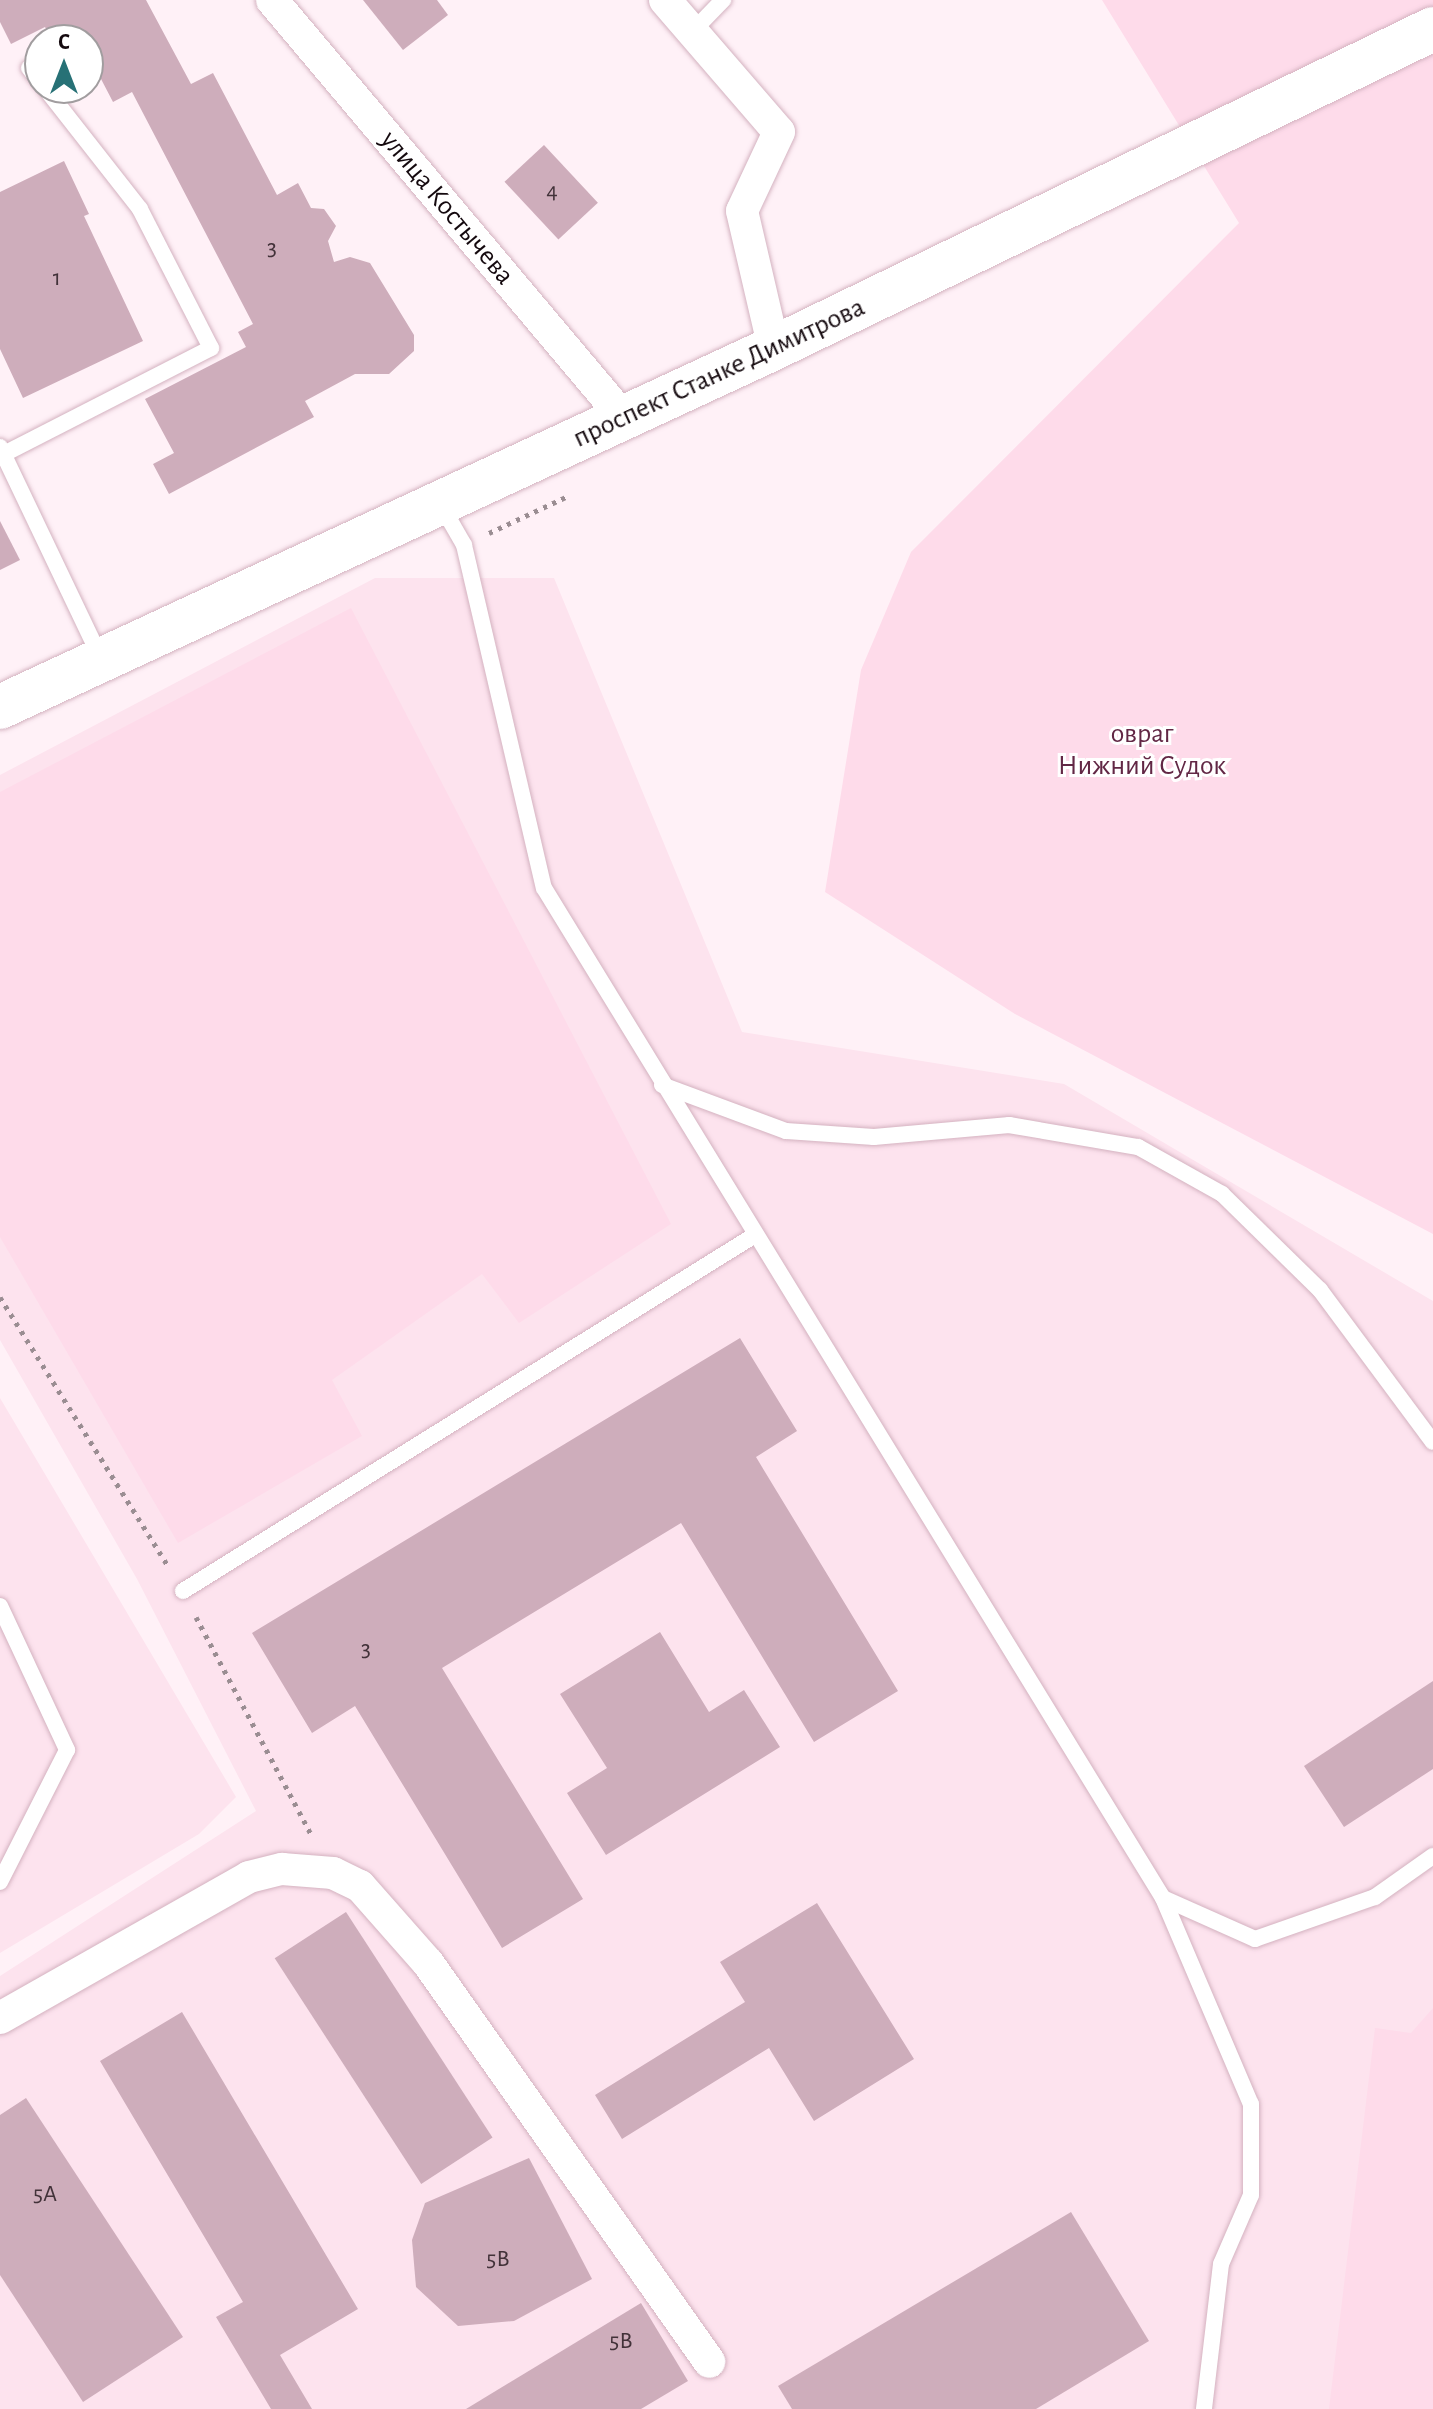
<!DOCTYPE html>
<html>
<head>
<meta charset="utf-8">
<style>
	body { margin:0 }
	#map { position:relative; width:1433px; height:2409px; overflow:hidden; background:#fff1f7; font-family:"Alegreya Sans",sans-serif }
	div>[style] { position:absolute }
	.built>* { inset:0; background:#fde3ee }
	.green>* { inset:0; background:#fedbea }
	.building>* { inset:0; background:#ceadbb; transform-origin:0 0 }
	.path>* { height:5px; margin-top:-2.5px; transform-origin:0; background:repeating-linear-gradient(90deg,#9a8d92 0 4px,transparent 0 10px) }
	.roads { filter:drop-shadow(0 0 2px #d4b2c0) drop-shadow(0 0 2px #d4b2c0) }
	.service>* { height:16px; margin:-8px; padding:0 8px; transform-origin:8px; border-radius:8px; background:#fff }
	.minor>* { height:32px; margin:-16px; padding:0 16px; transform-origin:16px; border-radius:16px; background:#fff }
	.secondary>* { height:44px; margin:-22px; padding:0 22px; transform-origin:22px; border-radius:22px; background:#fff }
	span { translate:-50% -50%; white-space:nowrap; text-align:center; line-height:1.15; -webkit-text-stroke:6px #fff; paint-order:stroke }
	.number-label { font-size:24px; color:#423239 }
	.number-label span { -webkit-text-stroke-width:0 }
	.street-label { font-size:28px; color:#14090e }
	.park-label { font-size:28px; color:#622745 }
	.north { position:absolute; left:24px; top:24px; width:80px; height:80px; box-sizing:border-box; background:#fff; border:2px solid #a19d9f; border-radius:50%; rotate:0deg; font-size:22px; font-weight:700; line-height:32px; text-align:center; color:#14090e }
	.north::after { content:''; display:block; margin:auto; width:28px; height:36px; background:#277176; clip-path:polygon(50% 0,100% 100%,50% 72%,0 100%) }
</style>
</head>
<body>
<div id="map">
	<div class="built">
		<div style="clip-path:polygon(375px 578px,554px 578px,742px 1032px,1064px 1084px,1433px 1301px,1433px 2409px,0 2409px,0 1976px,256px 1811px,137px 1579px,0 1340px,0 775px)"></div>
		<div style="clip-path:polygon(0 1398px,236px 1797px,199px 1834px,0 1953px)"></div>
	</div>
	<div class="green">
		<div style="clip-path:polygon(1102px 0,1433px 0,1433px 1234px,1015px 1014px,825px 892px,861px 670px,911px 552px,1239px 223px)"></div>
		<div style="clip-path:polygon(351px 608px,671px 1224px,519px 1323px,482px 1274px,332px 1380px,362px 1436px,178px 1543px,0 1237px,0 792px)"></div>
		<div style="clip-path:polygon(1433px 2008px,1433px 2409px,1329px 2409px,1375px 2028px,1411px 2033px)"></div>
	</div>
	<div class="building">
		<div style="clip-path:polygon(0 0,146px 0,191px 84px,213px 73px,277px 195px,298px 183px,311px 208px,324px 209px,336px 226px,328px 241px,334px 262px,350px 257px,370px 263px,414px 335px,414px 351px,389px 374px,355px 374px,305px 401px,314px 417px,169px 494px,153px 464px,174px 453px,145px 399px,246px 347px,238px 332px,253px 324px,132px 92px,113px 102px,88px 54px,88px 40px,52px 40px,45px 27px,11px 44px,0 22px)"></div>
		<div style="clip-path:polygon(363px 0,437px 0,448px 15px,403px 50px)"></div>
		<div style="left:544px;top:145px;width:79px;height:54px;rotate:47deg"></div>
		<div style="clip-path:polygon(64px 161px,89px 214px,84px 216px,143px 341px,23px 398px,0 349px,0 192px)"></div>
		<div style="clip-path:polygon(0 521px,20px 560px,0 570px)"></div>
		<div style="clip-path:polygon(740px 1338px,797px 1431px,756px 1457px,898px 1691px,814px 1742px,681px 1523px,442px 1668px,583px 1899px,502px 1948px,355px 1706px,312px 1733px,252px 1633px)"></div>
		<div style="clip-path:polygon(660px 1632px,709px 1712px,744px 1690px,780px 1747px,606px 1855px,567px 1793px,607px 1768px,560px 1694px)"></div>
		<div style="clip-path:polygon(1433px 1681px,1433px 1769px,1344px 1827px,1304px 1766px)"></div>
		<div style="clip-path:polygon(817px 1903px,914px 2059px,814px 2121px,769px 2048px,622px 2139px,595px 2095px,745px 2002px,720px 1962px)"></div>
		<div style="left:346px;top:1912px;width:269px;height:85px;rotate:57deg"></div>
		<div style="clip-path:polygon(182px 2012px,358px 2309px,280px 2355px,312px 2409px,271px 2409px,216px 2317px,243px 2302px,100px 2061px)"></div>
		<div style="clip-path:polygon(26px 2098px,183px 2337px,83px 2402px,0 2275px,0 2115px)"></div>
		<div style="clip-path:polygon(529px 2158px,592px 2279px,514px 2321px,458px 2326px,416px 2287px,412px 2240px,425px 2203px)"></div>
		<div style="clip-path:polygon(1071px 2212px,1149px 2341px,1036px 2409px,792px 2409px,778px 2386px)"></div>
		<div style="clip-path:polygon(641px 2303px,688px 2381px,641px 2409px,466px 2409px)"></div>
	</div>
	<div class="path">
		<div style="left:489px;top:533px;width:89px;rotate:-25.1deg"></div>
		<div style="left:0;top:1297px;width:317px;rotate:58deg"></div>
		<div style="left:196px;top:1617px;width:246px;rotate:62.1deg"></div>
	</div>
	<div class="roads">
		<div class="service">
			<div style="left:692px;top:32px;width:45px;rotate:-45.9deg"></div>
			<div style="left:29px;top:68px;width:18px;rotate:52deg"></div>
			<div style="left:0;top:447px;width:233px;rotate:64.5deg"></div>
			<div style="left:0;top:456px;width:237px;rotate:-27.1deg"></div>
			<div style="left:211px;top:348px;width:156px;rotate:-117.1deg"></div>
			<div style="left:140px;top:209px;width:154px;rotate:-128.1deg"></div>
			<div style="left:441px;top:505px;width:46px;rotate:60.1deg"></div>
			<div style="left:464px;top:545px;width:352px;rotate:76.9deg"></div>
			<div style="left:544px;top:888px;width:1185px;rotate:58.5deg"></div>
			<div style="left:1163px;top:1898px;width:101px;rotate:24deg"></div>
			<div style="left:1255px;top:1939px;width:127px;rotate:-19.3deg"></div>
			<div style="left:1375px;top:1897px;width:71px;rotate:-35.3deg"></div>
			<div style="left:662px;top:1085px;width:132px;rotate:20.4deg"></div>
			<div style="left:786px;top:1131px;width:88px;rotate:3.9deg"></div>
			<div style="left:874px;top:1137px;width:136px;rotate:-5.1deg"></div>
			<div style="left:1009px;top:1125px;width:131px;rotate:9.7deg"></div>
			<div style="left:1138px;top:1147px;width:96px;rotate:29.2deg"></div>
			<div style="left:1222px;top:1194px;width:137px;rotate:44.4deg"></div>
			<div style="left:1320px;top:1290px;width:189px;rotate:53.4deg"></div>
			<div style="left:183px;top:1591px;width:674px;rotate:-31.9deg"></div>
			<div style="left:0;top:1606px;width:159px;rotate:65deg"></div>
			<div style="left:67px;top:1750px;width:148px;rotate:116.9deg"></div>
			<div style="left:1163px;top:1898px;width:224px;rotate:66.9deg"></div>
			<div style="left:1251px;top:2104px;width:91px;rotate:90deg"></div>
			<div style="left:1251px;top:2195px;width:75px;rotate:113.5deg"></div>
			<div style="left:1221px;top:2264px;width:146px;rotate:96.7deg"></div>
		</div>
		<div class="minor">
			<div style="left:272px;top:0;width:545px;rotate:49.91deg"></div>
			<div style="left:665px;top:0;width:174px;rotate:49.2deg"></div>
			<div style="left:779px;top:132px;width:87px;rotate:115.1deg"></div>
			<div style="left:742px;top:211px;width:141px;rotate:76.9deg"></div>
			<div style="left:0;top:2018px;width:286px;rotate:-29.5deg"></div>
			<div style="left:249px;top:1877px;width:34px;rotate:-14deg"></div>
			<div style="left:282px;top:1869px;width:51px;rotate:4.5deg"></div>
			<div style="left:333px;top:1873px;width:30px;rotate:26deg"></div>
			<div style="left:360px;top:1886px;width:103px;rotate:48.6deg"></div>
			<div style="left:428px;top:1963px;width:488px;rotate:54.8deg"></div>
		</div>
		<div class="secondary">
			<div style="left:0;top:707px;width:853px;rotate:-24.88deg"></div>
			<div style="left:774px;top:348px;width:732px;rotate:-25.83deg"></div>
		</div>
	</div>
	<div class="number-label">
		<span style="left:552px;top:192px">4</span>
		<span style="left:272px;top:249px">3</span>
		<span style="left:57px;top:279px">1</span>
		<span style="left:366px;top:1650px">3</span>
		<span style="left:45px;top:2195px">5А</span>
		<span style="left:498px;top:2260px">5В</span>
		<span style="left:621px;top:2342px">5В</span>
	</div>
	<div class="street-label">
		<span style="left:447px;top:208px;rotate:50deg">улица Костычева</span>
		<span style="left:719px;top:373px;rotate:-25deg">проспект Станке Димитрова</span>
	</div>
	<div class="park-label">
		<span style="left:1142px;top:750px">овраг<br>Нижний Судок</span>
	</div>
	<div class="north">С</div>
</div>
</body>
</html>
